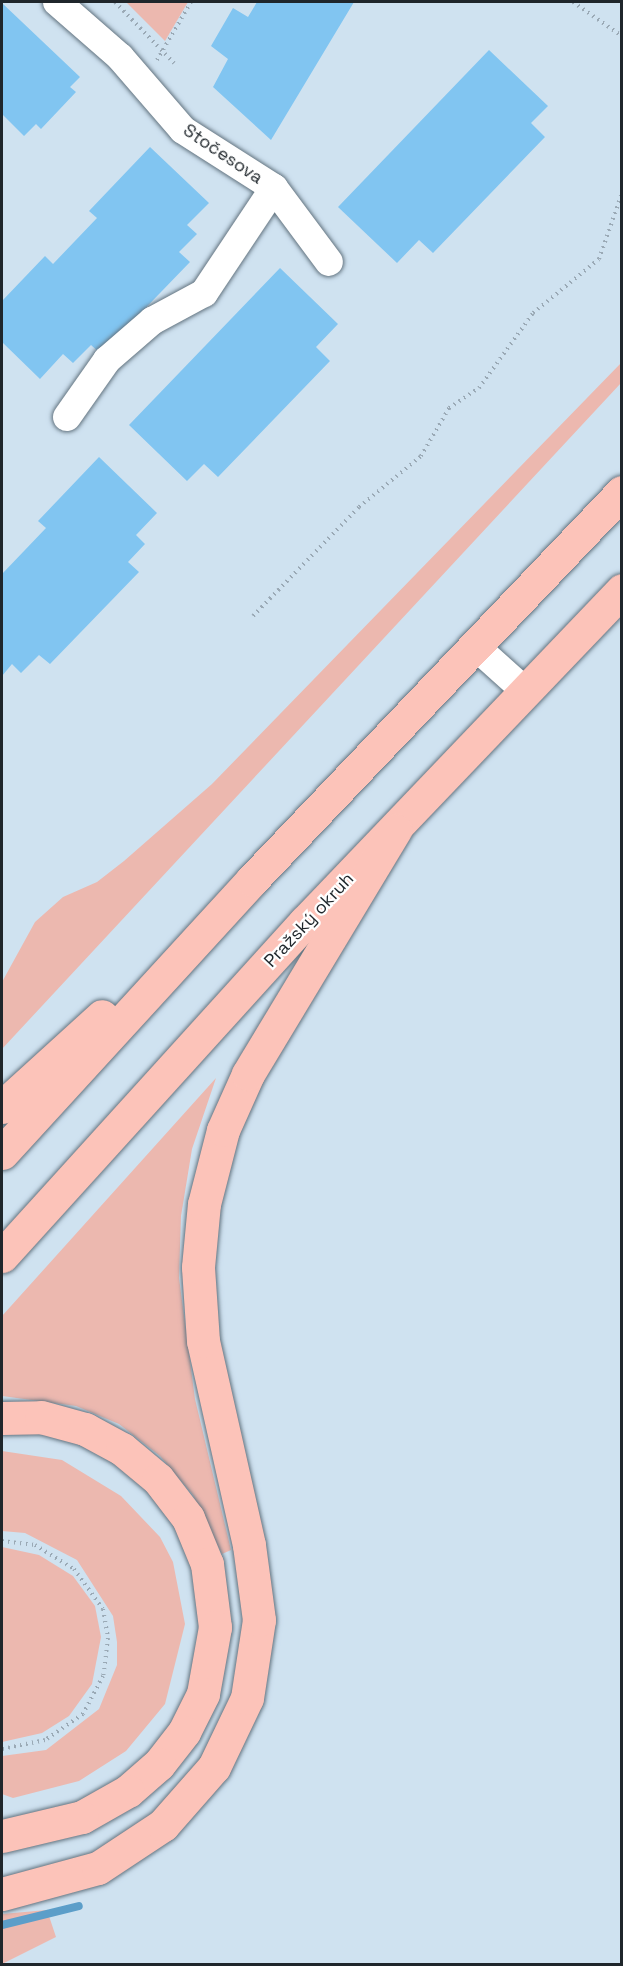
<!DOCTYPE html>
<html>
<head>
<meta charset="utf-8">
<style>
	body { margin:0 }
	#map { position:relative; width:623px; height:1966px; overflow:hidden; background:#cfe2f0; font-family:"Space Grotesk",sans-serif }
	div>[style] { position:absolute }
	.green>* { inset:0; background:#ecb8af }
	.stream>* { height:8px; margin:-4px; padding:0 4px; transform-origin:4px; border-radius:4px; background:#5c9ec9 }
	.building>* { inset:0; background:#81c5f1 }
	.path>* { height:4px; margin-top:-2px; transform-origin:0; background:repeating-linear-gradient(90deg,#9aa9b5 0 1.5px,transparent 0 6px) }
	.roads { filter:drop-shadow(0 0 2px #637480) drop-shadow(0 0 2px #637480) }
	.minor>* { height:28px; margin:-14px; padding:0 14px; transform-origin:14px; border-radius:14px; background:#fff }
	.highway>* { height:33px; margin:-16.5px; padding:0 16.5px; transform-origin:16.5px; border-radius:16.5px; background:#fcc3b9 }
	span { translate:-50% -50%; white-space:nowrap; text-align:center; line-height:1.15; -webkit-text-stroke:4.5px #fff; paint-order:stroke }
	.street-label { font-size:18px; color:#1f262b }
	.frame { position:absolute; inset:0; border:3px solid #1f262b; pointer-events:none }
</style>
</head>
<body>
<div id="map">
	<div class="green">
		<div style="clip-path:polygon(126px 2px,188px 2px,165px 41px)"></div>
		<div style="clip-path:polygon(621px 363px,621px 383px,2px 1049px,2px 982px,35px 922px,63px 897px,97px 882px,124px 861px,212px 784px)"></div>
		<div style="clip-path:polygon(216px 1078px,192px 1149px,181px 1216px,179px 1278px,195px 1399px,231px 1550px,222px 1554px,193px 1495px,160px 1456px,119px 1424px,76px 1406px,2px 1396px,2px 1316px)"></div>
		<div style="clip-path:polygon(2px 1451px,62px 1460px,121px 1496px,160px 1537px,173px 1562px,185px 1624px,165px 1704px,126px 1751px,79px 1781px,13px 1798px,2px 1794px,2px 1756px,46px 1750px,99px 1709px,117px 1665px,117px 1642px,113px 1616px,77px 1560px,25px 1533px,2px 1531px)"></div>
		<div style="clip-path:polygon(2px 1547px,39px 1555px,73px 1576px,95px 1606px,101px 1637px,92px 1684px,69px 1716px,42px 1733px,2px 1742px)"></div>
		<div style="clip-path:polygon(47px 1910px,56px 1937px,2px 1964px,2px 1914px)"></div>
	</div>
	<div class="stream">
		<div style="left:2px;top:1925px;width:79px;rotate:-13.9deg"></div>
	</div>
	<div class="building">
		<div style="clip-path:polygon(257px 2px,354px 2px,271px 140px,213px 87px,228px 59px,211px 46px,233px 8px,248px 17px)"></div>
		<div style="clip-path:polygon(2px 3px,80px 77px,70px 87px,76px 92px,41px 129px,36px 124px,24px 136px,2px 114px)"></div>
		<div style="clip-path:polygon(489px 50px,548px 106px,531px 123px,545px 137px,433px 253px,419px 240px,397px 263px,338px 207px)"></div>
		<div style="clip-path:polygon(150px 147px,209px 203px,187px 225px,197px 234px,179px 252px,190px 262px,101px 354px,91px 345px,73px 363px,63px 354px,40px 379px,2px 342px,2px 301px,45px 256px,53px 264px,97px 218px,89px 211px)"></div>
		<div style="clip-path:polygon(280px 268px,338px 324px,316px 347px,330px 361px,218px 477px,204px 464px,187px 481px,129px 425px)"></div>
		<div style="clip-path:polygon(99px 457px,157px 513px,136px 535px,145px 544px,128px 562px,139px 572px,50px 664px,39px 655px,21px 673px,12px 664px,2px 676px,2px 574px,46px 528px,38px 521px)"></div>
	</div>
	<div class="path">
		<div style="left:115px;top:2px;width:85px;rotate:46deg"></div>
		<div style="left:573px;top:2px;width:60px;rotate:34.8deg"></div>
		<div style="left:157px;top:60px;width:67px;rotate:-59.6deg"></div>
		<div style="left:253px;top:616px;width:152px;rotate:-45.8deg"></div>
		<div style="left:359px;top:507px;width:80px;rotate:-39.4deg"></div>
		<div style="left:421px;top:456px;width:56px;rotate:-59.7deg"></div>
		<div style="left:449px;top:408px;width:36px;rotate:-34deg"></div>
		<div style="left:479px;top:388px;width:92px;rotate:-54.2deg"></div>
		<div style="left:533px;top:313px;width:85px;rotate:-39.3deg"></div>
		<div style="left:599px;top:259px;width:70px;rotate:-70.8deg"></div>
		<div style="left:2px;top:1541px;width:33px;rotate:7deg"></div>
		<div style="left:35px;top:1545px;width:46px;rotate:31.6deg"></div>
		<div style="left:74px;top:1569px;width:49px;rotate:54.1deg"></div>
		<div style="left:103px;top:1609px;width:29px;rotate:80deg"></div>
		<div style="left:108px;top:1638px;width:38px;rotate:97deg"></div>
		<div style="left:103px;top:1676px;width:43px;rotate:117.8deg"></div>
		<div style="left:83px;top:1714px;width:46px;rotate:145.6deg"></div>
		<div style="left:45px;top:1740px;width:44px;rotate:168.2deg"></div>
	</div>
	<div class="roads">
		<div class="minor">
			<div style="left:57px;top:2px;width:84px;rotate:41.1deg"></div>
			<div style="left:120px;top:57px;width:96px;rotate:49.2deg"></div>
			<div style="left:183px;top:130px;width:108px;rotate:32.5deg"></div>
			<div style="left:274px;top:188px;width:92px;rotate:53.4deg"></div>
			<div style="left:67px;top:417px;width:70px;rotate:-54.9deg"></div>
			<div style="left:107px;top:360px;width:60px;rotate:-40.9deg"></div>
			<div style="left:152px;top:321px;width:59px;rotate:-28.3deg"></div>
			<div style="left:204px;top:293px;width:126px;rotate:-56.3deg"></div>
			<div style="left:476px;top:647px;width:66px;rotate:41.9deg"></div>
		</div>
		<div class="highway">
			<div style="left:2px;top:1107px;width:135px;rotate:-42.3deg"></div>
			<div style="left:2px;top:1153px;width:370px;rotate:-47.5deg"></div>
			<div style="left:252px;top:880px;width:536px;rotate:-46.36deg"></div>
			<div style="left:2px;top:1256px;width:451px;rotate:-47.8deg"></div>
			<div style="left:305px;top:922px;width:459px;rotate:-46.3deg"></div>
			<div style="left:2px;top:1418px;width:39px;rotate:-1deg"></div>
			<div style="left:41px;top:1417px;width:46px;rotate:15.3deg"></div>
			<div style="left:85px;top:1429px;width:42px;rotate:28.4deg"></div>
			<div style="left:122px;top:1449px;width:47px;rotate:39.8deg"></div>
			<div style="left:158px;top:1479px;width:49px;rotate:52.4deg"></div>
			<div style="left:188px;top:1518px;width:50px;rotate:67.6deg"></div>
			<div style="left:207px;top:1564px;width:64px;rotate:82.8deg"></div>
			<div style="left:215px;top:1627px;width:68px;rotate:100.2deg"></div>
			<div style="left:203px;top:1694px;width:42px;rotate:116.6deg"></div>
			<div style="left:184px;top:1732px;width:41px;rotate:128deg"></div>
			<div style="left:159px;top:1764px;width:41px;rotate:138.9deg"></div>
			<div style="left:128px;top:1791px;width:53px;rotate:150.5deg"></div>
			<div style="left:82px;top:1817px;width:82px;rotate:166.6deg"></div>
			<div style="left:2px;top:1894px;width:99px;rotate:-15.2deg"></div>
			<div style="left:98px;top:1868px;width:78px;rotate:-33.5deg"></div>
			<div style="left:163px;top:1825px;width:77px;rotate:-48.7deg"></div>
			<div style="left:214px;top:1767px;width:76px;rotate:-64.4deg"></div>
			<div style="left:247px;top:1698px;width:79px;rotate:-81.3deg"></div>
			<div style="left:259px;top:1620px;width:76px;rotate:-97.6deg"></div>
			<div style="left:249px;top:1545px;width:209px;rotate:-102.7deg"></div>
			<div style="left:203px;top:1341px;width:74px;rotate:-93.9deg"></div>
			<div style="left:198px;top:1267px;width:63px;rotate:-84.6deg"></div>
			<div style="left:204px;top:1204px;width:76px;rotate:-75.6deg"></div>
			<div style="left:223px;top:1130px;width:61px;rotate:-65.9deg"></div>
			<div style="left:248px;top:1074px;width:285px;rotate:-58.9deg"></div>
		</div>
	</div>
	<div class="street-label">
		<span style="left:223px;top:154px;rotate:34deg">Stočesova</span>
		<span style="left:309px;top:920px;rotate:-47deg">Pražský okruh</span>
	</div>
	<div class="frame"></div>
</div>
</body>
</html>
